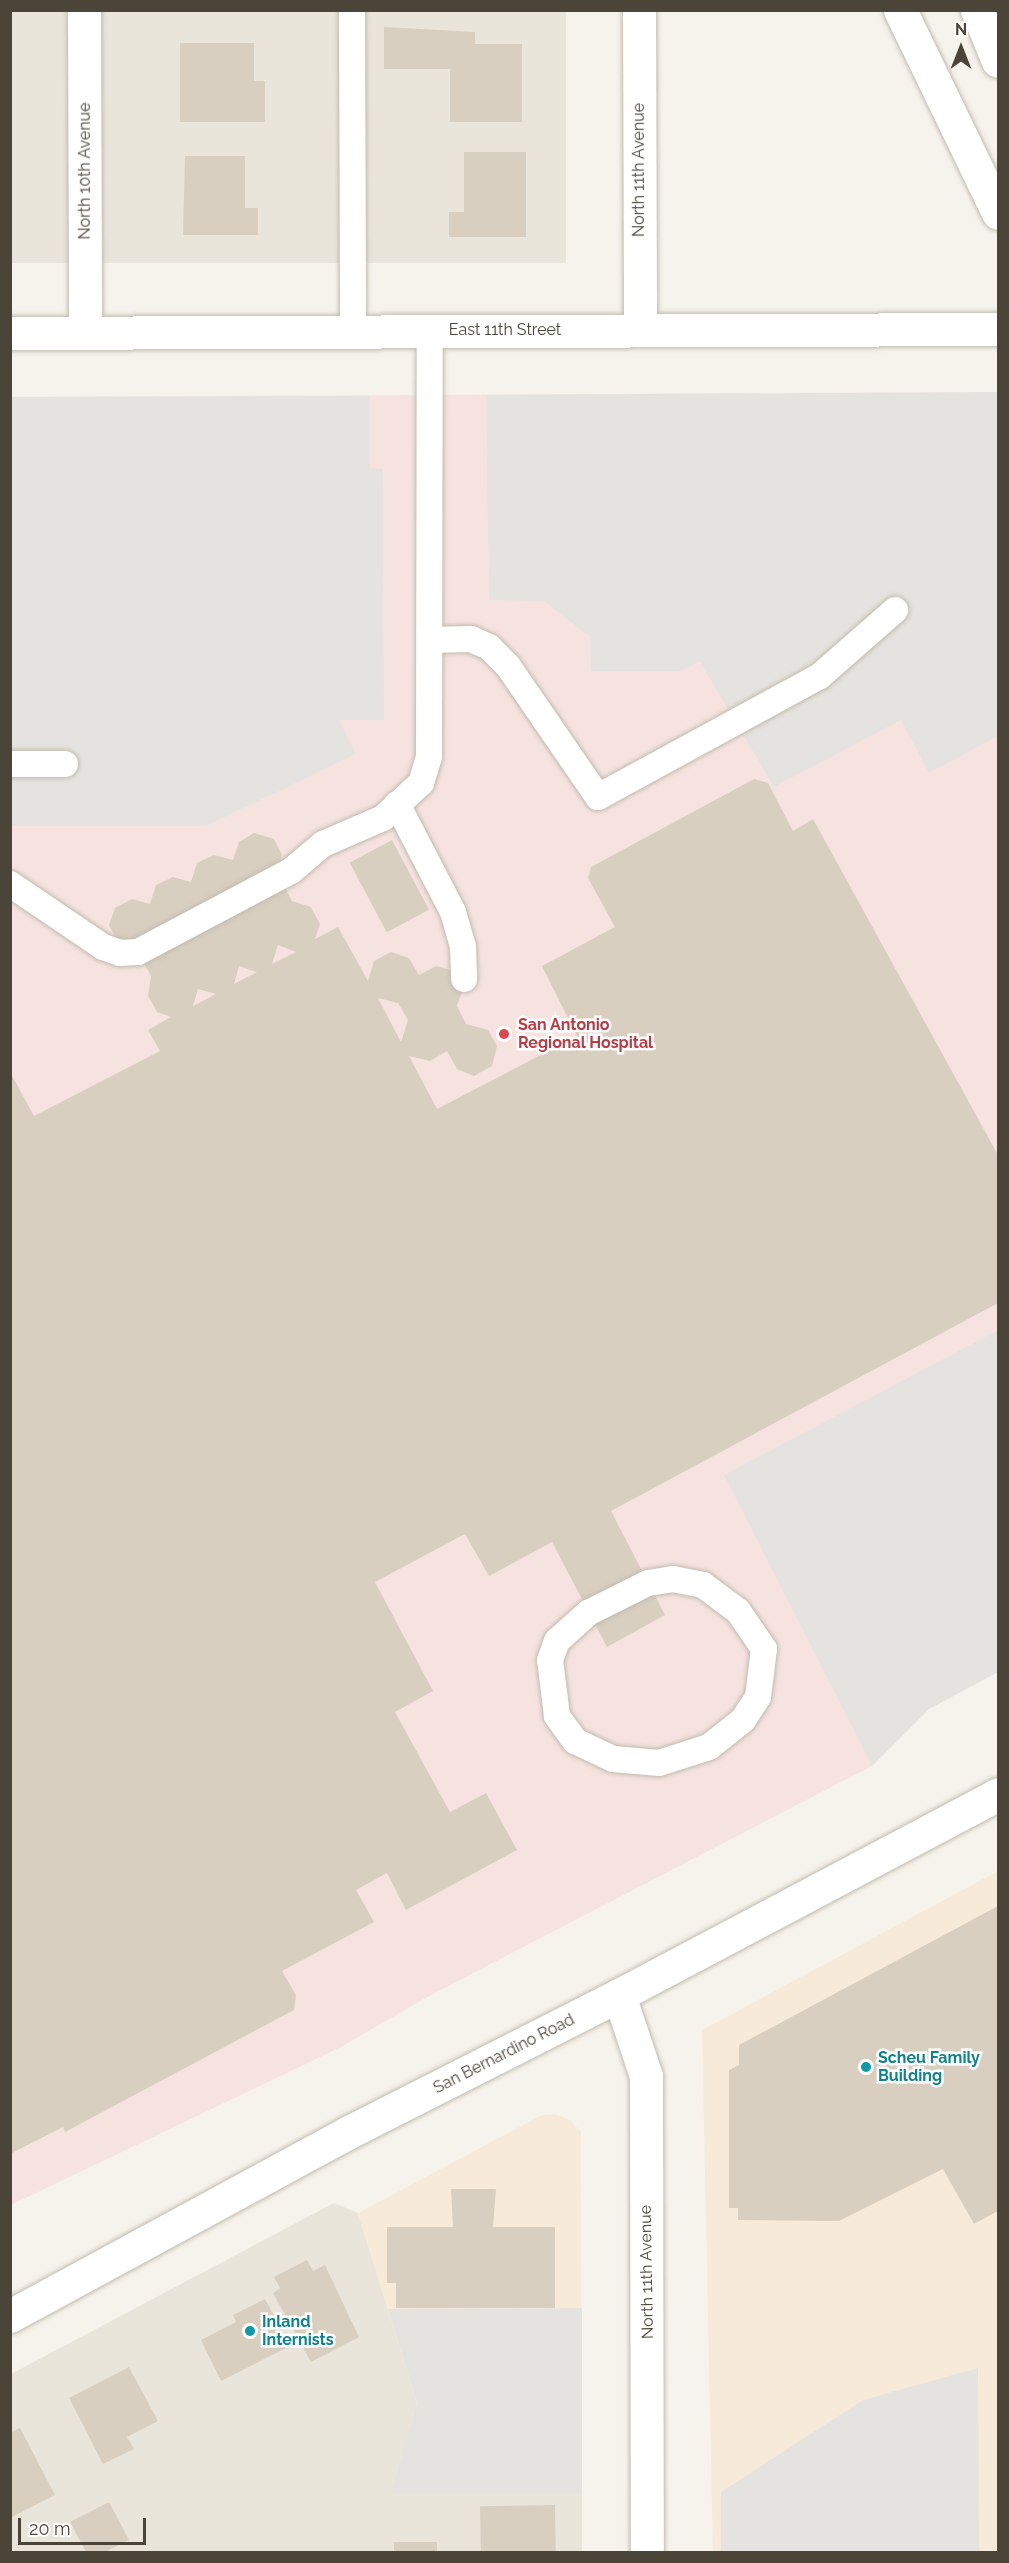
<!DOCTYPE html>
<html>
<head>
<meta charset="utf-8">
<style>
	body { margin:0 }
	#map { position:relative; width:1009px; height:2563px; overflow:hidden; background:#f6f3ec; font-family:Raleway,sans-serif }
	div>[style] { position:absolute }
	.residential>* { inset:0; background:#eae5da; transform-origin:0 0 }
	.commercial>* { inset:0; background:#f7ead8 }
	.medical>* { inset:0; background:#f6e3e0 }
	.parking>* { inset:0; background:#e5e3e0 }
	.building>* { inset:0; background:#d8cfc1; transform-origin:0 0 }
	.roads { filter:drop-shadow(0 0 2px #c2bbae) drop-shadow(0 0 2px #c2bbae) }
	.service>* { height:26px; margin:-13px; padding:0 13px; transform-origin:13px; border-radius:13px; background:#fff }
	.minor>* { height:33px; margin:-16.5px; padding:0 16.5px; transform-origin:16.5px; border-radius:16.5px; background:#fff }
	.tertiary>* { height:33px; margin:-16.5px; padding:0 16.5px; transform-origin:16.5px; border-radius:16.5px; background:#fff }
	.dots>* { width:16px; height:16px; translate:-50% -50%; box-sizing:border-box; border:3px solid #fff; border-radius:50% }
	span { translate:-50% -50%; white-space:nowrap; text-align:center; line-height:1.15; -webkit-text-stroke:5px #fff; paint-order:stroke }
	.street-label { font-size:16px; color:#4b4439 }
	.health-label { font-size:16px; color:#be3a42; font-weight:700 }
	.left { translate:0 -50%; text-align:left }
	.culture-label { font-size:16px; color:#0d838f; font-weight:700 }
	.frame { position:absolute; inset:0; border:12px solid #4b4439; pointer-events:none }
	.north { position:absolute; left:931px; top:18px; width:60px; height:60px; -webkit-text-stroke:4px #fff; paint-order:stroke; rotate:0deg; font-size:16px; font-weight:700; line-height:24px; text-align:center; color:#4b4439 }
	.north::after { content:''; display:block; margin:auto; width:21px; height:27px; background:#4b4439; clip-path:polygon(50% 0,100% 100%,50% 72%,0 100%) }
	.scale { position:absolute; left:18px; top:2518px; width:128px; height:27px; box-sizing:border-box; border:3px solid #4b4439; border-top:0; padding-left:8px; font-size:18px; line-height:21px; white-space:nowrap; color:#4b4439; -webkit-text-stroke:4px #fff; paint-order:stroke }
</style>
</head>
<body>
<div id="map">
	<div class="residential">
		<div style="left:10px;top:11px;width:556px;height:252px"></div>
		<div style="clip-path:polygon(334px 2203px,358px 2213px,417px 2403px,392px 2493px,582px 2493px,582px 2552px,11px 2552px,11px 2374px)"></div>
	</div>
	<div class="commercial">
		<div style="clip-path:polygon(998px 1871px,998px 2552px,713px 2552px,702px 2030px)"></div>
		<div style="clip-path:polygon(555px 2114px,570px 2120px,581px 2132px,582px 2493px,391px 2493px,417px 2403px,358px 2213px,542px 2115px)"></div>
	</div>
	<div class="medical">
		<div style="clip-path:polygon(998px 392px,998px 1672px,929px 1709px,872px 1766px,429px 1996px,341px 2047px,11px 2205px,11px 397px)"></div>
	</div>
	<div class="parking">
		<div style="clip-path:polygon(998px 392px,998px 736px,929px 773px,901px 720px,774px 787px,700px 662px,680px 671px,591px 671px,590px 637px,544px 601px,489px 600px,486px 395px)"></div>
		<div style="clip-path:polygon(370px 396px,370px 468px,383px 469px,384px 720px,339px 720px,356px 754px,206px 826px,11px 826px,10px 397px)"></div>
		<div style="clip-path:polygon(998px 1330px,998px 1672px,929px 1709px,872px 1766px,724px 1475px)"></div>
		<div style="clip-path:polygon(582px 2308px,582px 2493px,391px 2493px,417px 2403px,388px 2309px)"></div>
		<div style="clip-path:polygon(978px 2368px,979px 2552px,721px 2552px,721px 2492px,863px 2400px)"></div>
	</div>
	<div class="building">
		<div style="clip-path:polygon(384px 27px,475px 32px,475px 44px,522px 44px,522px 122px,450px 122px,450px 69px,384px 69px)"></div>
		<div style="clip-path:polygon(180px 43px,254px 43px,254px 81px,265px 81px,265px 122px,180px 122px)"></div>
		<div style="clip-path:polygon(464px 152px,526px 152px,526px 237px,449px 237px,449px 212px,464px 212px)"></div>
		<div style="clip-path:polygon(185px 156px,245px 156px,245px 208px,258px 208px,258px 235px,183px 235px)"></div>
		<div style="clip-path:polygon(evenodd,754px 779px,768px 783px,793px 831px,813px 819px,998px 1155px,998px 1303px,611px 1511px,665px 1615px,607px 1647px,552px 1542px,489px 1576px,465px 1534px,375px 1582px,433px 1691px,395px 1712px,450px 1812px,486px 1793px,517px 1850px,406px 1910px,387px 1873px,356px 1890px,374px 1922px,282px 1971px,296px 1995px,294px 2010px,65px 2132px,63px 2127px,10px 2154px,10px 1072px,34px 1116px,160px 1051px,148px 1030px,171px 1017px,157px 1012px,148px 996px,151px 976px,138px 952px,118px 943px,109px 925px,115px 908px,132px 899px,150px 904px,156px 885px,173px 877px,191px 882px,197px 863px,214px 855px,233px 860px,239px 842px,254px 833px,274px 839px,282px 855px,277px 873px,292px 901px,311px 907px,320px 924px,315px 939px,338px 927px,368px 981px,374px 961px,391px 952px,409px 958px,419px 975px,436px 966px,454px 971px,463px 988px,457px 1006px,466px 1024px,488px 1030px,497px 1046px,492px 1066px,474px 1076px,457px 1069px,447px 1051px,430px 1061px,409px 1056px,437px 1109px,577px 1036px,542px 966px,615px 927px,588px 878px,591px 867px,754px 779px,278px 945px,296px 952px,272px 964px,278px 945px,754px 779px,239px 966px,257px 972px,234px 984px,239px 966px,754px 779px,198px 989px,216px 994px,193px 1006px,198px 989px,754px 779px,378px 998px,398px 1003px,408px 1020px,401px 1042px,378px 998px)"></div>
		<div style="left:392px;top:840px;width:79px;height:48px;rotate:62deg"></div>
		<div style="clip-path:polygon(998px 1906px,998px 2211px,974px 2224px,943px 2169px,839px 2221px,738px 2220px,738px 2208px,729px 2208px,729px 2070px,739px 2065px,739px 2045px)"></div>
		<div style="clip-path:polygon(451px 2189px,496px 2189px,493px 2227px,555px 2227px,555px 2308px,396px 2308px,396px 2283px,387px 2283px,387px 2227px,453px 2227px)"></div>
		<div style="clip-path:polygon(307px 2260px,313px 2271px,325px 2265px,359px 2337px,311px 2362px,273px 2293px,280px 2288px,274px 2277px)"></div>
		<div style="clip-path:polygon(265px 2299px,290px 2346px,221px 2381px,201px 2340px,236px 2322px,233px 2315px)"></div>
		<div style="clip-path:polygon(129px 2367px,158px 2421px,127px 2437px,134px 2449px,103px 2464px,69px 2398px)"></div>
		<div style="clip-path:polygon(20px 2428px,55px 2495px,10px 2518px,10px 2433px)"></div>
		<div style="clip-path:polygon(109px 2502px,129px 2540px,105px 2552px,86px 2552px,70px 2522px)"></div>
		<div style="left:555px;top:2505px;width:47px;height:75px;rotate:89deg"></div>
		<div style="left:437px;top:2542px;width:10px;height:43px;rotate:90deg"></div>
	</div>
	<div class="roads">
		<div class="service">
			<div style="left:352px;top:10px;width:321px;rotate:89.8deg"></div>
			<div style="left:430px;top:640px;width:41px;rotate:-1.4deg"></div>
			<div style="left:471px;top:639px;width:20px;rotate:24deg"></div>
			<div style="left:489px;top:647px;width:27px;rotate:45deg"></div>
			<div style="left:508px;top:666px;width:159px;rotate:55.5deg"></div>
			<div style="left:598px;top:797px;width:253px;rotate:-28.6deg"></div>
			<div style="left:820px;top:676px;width:100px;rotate:-41.3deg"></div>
			<div style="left:10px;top:764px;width:55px"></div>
			<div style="left:397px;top:804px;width:122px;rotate:62.6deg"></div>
			<div style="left:453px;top:912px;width:35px;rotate:74deg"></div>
			<div style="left:463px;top:946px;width:33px;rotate:88deg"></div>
			<div style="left:10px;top:884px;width:112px;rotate:34.1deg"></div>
			<div style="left:103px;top:947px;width:18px;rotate:19deg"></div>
			<div style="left:120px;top:953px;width:18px;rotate:-3deg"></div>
			<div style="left:138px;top:952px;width:173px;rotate:-27.9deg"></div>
			<div style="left:291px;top:871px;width:42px;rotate:-40.2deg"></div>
			<div style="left:323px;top:844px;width:65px;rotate:-23.4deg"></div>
			<div style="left:383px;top:818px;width:52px;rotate:-42.6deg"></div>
			<div style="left:421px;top:783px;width:28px;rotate:-73deg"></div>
			<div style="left:429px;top:756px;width:425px;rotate:-89.9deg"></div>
			<div style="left:673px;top:1579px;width:31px;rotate:11deg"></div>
			<div style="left:703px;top:1585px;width:44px;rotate:36.6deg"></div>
			<div style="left:738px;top:1611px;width:46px;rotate:55.6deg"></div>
			<div style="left:764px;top:1649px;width:48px;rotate:97.1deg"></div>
			<div style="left:758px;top:1697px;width:27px;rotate:123deg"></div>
			<div style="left:743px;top:1720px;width:43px;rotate:141.5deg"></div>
			<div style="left:709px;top:1747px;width:52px;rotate:162.3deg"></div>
			<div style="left:659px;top:1763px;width:46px;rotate:-175deg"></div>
			<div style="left:613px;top:1759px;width:42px;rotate:-154.7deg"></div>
			<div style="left:575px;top:1741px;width:31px;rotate:-126deg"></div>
			<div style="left:557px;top:1716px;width:56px;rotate:-97.1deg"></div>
			<div style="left:550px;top:1660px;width:20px;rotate:-70deg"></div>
			<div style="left:557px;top:1641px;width:42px;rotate:-42.1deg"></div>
			<div style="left:588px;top:1613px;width:67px;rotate:-26.6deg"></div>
			<div style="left:648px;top:1583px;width:25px;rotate:-9deg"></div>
		</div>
		<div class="minor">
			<div style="left:84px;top:10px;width:322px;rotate:89.8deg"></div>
			<div style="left:639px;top:10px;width:320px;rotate:89.8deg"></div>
			<div style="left:900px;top:10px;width:225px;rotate:64.2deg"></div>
			<div style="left:977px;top:10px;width:55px;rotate:67.6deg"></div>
			<div style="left:619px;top:1995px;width:85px;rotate:71.6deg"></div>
			<div style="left:646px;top:2076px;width:476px;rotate:89.9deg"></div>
		</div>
		<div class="tertiary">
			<div style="left:10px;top:333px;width:988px;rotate:-0.23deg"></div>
			<div style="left:10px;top:2316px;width:386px;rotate:-28.5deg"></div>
			<div style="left:349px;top:2132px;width:303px;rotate:-26.9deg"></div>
			<div style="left:619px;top:1995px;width:429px;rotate:-27.9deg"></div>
		</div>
	</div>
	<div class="dots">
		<div style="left:504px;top:1034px;background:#e0444e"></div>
		<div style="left:866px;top:2067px;background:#0f9aa8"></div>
		<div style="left:250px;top:2331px;background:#0f9aa8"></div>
	</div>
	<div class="street-label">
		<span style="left:639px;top:170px;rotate:-90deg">North 11th Avenue</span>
		<span style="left:85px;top:171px;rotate:-90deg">North 10th Avenue</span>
		<span style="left:505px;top:330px">East 11th Street</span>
		<span style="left:504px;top:2054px;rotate:-27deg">San Bernardino Road</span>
		<span style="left:647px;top:2272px;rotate:-91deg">North 11th Avenue</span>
	</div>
	<div class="health-label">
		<span class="left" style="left:518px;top:1034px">San Antonio<br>Regional Hospital</span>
	</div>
	<div class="culture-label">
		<span class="left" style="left:878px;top:2067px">Scheu Family<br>Building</span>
		<span class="left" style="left:262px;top:2331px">Inland<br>Internists</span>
	</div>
	<div class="frame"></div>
	<div class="north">N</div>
	<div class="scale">20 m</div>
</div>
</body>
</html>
